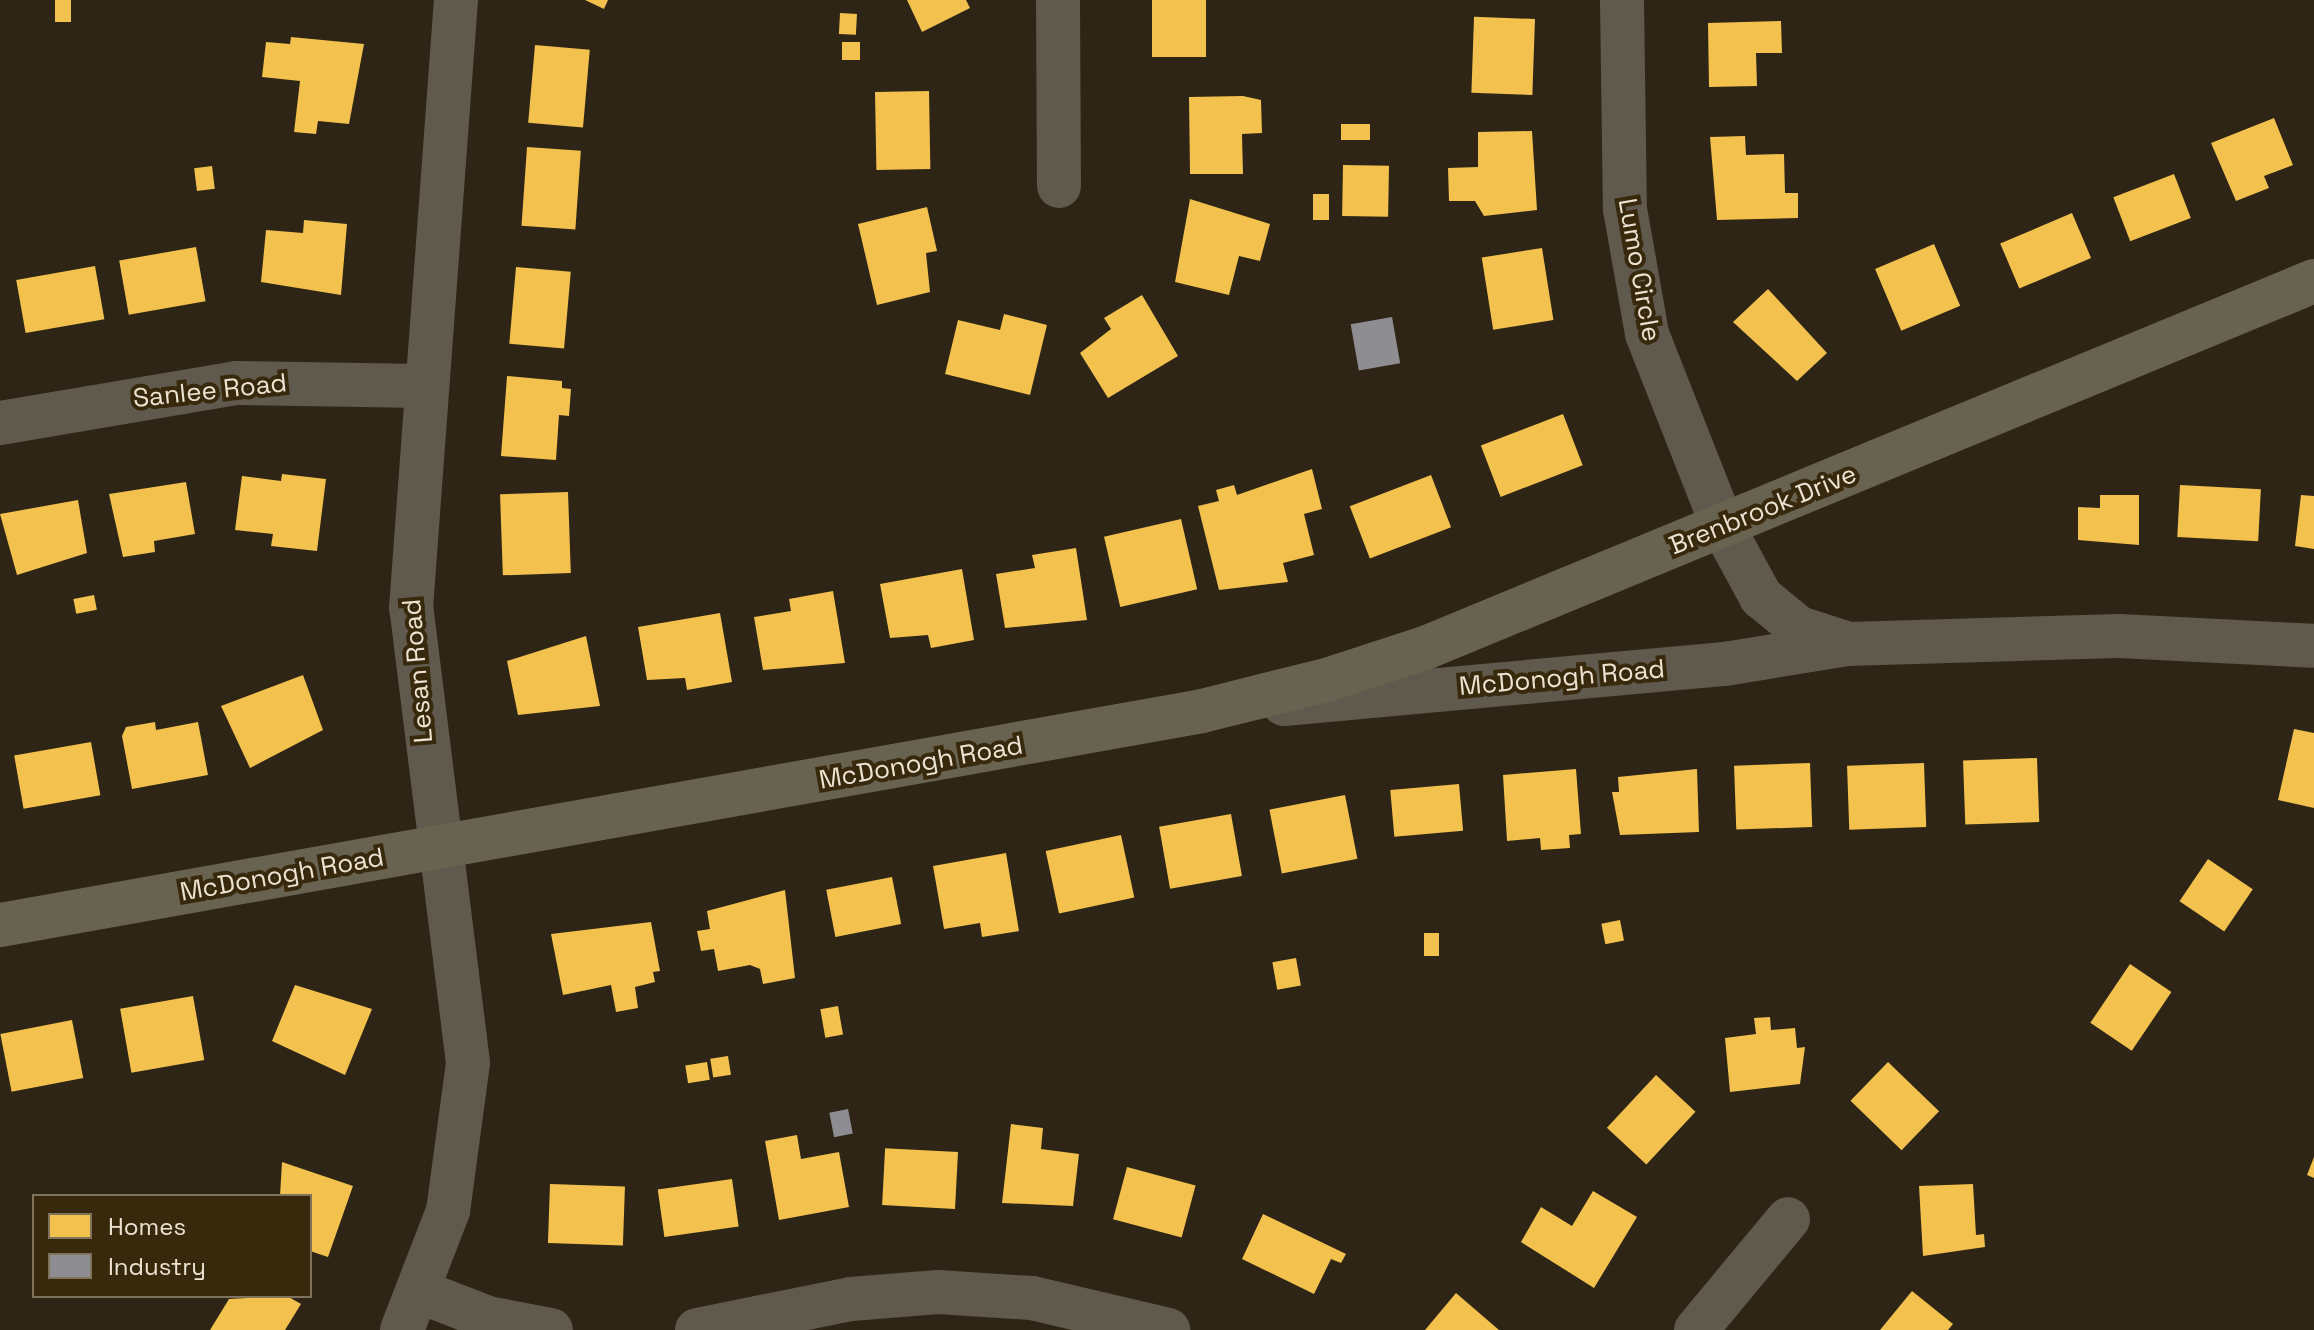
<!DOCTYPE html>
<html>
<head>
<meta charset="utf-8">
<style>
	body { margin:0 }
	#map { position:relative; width:2314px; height:1330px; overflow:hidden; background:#2e2516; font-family:"Space Grotesk",sans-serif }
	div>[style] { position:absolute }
	.homes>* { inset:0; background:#f2c14e; transform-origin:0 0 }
	.industry>* { inset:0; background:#8d8d92; transform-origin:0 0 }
	.minor>* { height:44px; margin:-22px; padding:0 22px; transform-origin:22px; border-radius:22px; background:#5f5a4d }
	.major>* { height:44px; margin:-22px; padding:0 22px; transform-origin:22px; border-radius:22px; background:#686250 }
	span { translate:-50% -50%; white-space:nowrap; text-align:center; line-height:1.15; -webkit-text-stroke:8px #38280c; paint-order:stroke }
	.street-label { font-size:26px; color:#ede3d3 }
	.legend { position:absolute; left:32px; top:1194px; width:280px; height:104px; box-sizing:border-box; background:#38280c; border:2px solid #80735c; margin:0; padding:10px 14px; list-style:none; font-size:24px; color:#ede3d3 }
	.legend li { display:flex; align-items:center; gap:16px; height:40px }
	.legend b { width:40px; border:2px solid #80735c }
</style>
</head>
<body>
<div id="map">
	<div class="homes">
		<div style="left:55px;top:0;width:16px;height:22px"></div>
		<div style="clip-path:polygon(585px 0,608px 0,604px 9px)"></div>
		<div style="clip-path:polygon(907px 0,966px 0,970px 8px,922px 32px)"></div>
		<div style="left:1152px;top:0;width:54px;height:57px"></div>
		<div style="left:840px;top:13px;width:17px;height:21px;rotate:3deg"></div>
		<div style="left:1535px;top:19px;width:76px;height:61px;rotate:92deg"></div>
		<div style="clip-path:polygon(1781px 21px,1782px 53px,1756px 53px,1757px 86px,1709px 87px,1708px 23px)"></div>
		<div style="clip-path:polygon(291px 37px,364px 44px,349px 124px,318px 121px,316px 134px,294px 132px,300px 81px,262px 77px,266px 42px,290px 44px)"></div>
		<div style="left:842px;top:42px;width:18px;height:18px"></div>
		<div style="left:535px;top:45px;width:55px;height:78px;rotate:5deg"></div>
		<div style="left:929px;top:91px;width:78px;height:54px;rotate:89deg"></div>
		<div style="clip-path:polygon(1243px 96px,1261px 100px,1262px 133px,1242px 134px,1243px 174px,1190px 174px,1189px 97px)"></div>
		<div style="clip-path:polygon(2274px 118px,2293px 165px,2264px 176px,2269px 188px,2236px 201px,2211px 143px)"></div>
		<div style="left:1341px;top:124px;width:29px;height:16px"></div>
		<div style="clip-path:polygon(1532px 131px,1537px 210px,1484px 216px,1475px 201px,1449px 201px,1448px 168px,1478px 167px,1478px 132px)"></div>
		<div style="clip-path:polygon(1745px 136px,1746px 155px,1784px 154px,1785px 193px,1798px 193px,1798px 218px,1717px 220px,1710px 137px)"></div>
		<div style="left:527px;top:147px;width:54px;height:79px;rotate:4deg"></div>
		<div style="left:1343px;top:165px;width:46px;height:51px;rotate:1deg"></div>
		<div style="left:212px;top:166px;width:23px;height:18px;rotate:83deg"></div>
		<div style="left:2174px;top:174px;width:47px;height:65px;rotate:69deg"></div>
		<div style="left:1313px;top:194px;width:16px;height:26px"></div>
		<div style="clip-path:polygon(1190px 199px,1270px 224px,1260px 261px,1239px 256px,1229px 295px,1175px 282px)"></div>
		<div style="clip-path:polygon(927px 207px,937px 251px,926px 253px,930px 292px,877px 305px,858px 224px)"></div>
		<div style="left:2072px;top:213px;width:49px;height:78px;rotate:67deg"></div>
		<div style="clip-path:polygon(304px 220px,347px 224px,341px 295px,261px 282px,266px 230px,303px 233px)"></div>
		<div style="left:1934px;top:244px;width:67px;height:64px;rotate:67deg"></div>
		<div style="left:196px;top:247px;width:55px;height:78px;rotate:80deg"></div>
		<div style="left:1542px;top:248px;width:73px;height:61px;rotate:81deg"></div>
		<div style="left:95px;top:266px;width:54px;height:80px;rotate:80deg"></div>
		<div style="left:516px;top:267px;width:55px;height:77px;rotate:5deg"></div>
		<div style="clip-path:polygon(1768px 289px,1827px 353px,1797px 381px,1733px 322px)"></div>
		<div style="clip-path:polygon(1142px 295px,1178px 356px,1108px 398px,1080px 353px,1111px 329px,1104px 318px)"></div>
		<div style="clip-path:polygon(1004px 314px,1047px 325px,1030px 395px,945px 374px,958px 320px,1000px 330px)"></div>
		<div style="clip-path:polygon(507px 376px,562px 381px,562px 388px,571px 389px,569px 416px,559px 415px,556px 460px,501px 456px)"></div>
		<div style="left:1563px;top:414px;width:55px;height:88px;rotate:69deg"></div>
		<div style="clip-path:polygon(1312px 469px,1322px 509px,1304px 514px,1314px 555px,1283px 563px,1288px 582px,1219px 590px,1198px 506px,1219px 501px,1216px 490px,1234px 485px,1237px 495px)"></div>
		<div style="clip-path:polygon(282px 474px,326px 479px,317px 551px,271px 546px,273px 534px,235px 530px,242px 476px,281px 481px)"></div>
		<div style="left:1431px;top:475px;width:56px;height:87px;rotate:69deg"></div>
		<div style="clip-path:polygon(186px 482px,195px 534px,154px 541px,155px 552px,123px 557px,109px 494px)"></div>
		<div style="left:2180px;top:485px;width:81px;height:52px;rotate:3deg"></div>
		<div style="left:568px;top:492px;width:81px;height:68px;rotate:88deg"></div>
		<div style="clip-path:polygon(2100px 495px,2139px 495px,2139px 545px,2078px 540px,2078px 507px,2100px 508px)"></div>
		<div style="clip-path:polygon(2301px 495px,2314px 496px,2314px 549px,2295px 546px)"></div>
		<div style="clip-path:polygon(78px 500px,87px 553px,17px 575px,0 514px)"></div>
		<div style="left:1181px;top:519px;width:72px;height:79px;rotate:77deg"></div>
		<div style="clip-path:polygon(1076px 548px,1087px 620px,1005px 628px,996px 574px,1035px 568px,1032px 555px)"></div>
		<div style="clip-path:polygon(962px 569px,974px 640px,931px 648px,928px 635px,890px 638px,880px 584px)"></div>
		<div style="clip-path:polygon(833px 591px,845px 663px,763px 670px,754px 617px,791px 611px,789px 599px)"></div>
		<div style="left:94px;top:595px;width:15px;height:21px;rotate:79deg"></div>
		<div style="clip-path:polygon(720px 613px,732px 682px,687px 690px,685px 678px,647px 680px,638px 627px)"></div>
		<div style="clip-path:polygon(586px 636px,600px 706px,518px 715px,507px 661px)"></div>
		<div style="clip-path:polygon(303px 675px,323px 730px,250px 768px,221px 706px)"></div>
		<div style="clip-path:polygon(155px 722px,156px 730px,198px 722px,208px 775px,132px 789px,122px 736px,126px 727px)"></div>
		<div style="clip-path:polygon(2294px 729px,2314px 733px,2314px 808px,2278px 800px)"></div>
		<div style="left:91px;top:742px;width:54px;height:78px;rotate:80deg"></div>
		<div style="left:2037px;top:758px;width:64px;height:74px;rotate:88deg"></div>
		<div style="left:1810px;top:763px;width:64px;height:76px;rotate:88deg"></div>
		<div style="left:1924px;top:763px;width:64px;height:77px;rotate:88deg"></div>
		<div style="clip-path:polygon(1576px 769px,1581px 834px,1569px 835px,1570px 848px,1541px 850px,1540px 838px,1507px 841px,1503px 775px)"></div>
		<div style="clip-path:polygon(1697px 769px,1699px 832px,1620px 835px,1612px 792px,1619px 792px,1618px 777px)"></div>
		<div style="left:1459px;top:784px;width:47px;height:69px;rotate:85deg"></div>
		<div style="left:1345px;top:795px;width:65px;height:77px;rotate:79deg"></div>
		<div style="left:1231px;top:814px;width:63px;height:73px;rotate:80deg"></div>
		<div style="left:1121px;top:835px;width:64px;height:77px;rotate:78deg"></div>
		<div style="clip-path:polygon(1006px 853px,1019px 931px,982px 937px,980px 923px,944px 929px,933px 866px)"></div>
		<div style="left:2208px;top:859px;width:54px;height:51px;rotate:34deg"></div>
		<div style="left:892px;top:877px;width:48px;height:67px;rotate:79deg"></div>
		<div style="clip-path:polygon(785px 890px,795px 978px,763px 984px,760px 969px,750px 965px,718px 971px,714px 949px,701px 951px,697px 931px,710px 929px,707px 911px)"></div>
		<div style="left:1620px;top:920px;width:21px;height:19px;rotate:79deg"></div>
		<div style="clip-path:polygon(651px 922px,660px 971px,653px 972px,655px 982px,635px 987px,638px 1008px,616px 1012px,611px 985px,563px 995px,551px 934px)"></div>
		<div style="left:1439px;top:933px;width:23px;height:15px;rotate:90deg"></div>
		<div style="left:1296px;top:958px;width:28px;height:24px;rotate:80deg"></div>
		<div style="left:2130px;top:964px;width:50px;height:71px;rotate:34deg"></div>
		<div style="clip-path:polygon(295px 985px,372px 1009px,345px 1075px,272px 1041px)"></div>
		<div style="left:193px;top:996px;width:65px;height:74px;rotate:80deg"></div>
		<div style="left:838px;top:1006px;width:29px;height:18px;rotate:80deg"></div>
		<div style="clip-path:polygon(1770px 1017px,1771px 1030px,1795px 1028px,1797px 1048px,1805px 1047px,1800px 1084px,1730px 1092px,1725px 1038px,1756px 1034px,1754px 1018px)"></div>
		<div style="left:72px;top:1020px;width:59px;height:73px;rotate:79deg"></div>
		<div style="left:728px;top:1056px;width:19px;height:18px;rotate:81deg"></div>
		<div style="left:707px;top:1062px;width:18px;height:22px;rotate:81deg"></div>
		<div style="left:1888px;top:1062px;width:71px;height:54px;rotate:44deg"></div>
		<div style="left:1656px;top:1075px;width:54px;height:72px;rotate:43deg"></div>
		<div style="clip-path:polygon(1011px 1124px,1043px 1128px,1041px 1149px,1079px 1154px,1073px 1206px,1002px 1203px)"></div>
		<div style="clip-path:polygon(797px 1135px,801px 1159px,839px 1152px,849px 1207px,779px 1220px,765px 1141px)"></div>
		<div style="left:958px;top:1152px;width:57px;height:73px;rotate:93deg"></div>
		<div style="clip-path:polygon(2314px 1157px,2314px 1178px,2307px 1175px)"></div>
		<div style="clip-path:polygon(282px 1162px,353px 1186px,328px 1257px,310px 1251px,310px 1196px,280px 1196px)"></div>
		<div style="left:1127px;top:1167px;width:71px;height:54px;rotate:15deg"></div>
		<div style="left:732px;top:1179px;width:48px;height:75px;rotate:82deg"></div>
		<div style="left:550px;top:1184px;width:75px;height:59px;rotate:2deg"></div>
		<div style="clip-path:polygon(1973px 1184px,1976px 1235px,1984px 1234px,1985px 1247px,1923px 1256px,1919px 1186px)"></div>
		<div style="clip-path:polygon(1593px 1191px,1637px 1217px,1594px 1288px,1521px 1242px,1541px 1207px,1572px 1226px)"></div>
		<div style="clip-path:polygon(1263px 1214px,1346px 1254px,1341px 1263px,1331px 1259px,1314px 1294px,1242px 1259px)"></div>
		<div style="clip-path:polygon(1912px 1291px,1953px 1324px,1948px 1330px,1880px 1330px)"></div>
		<div style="clip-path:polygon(1456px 1293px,1499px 1330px,1425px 1330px)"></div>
		<div style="clip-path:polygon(287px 1296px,301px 1304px,285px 1330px,210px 1330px,229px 1299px)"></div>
	</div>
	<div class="industry">
		<div style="left:1392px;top:317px;width:47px;height:42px;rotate:80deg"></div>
		<div style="left:848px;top:1109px;width:25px;height:19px;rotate:79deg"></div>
	</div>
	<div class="minor">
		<div style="left:1058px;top:0;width:186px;rotate:89.7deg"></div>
		<div style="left:1622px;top:0;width:209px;rotate:89.2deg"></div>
		<div style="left:1625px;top:209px;width:127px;rotate:80deg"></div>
		<div style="left:1647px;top:334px;width:207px;rotate:68.5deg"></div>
		<div style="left:1723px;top:527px;width:80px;rotate:61.5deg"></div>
		<div style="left:1761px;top:597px;width:49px;rotate:39.2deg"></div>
		<div style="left:1799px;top:628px;width:49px;rotate:17.7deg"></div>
		<div style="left:0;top:423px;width:239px;rotate:-9.6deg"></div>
		<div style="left:236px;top:383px;width:187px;rotate:0.9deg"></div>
		<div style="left:1284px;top:704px;width:443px;rotate:-5.2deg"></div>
		<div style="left:1725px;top:664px;width:124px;rotate:-9.3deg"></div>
		<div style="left:1847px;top:644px;width:272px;rotate:-1.7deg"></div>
		<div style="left:2119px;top:636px;width:195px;rotate:2.9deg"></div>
		<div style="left:421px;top:1292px;width:72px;rotate:21.2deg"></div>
		<div style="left:488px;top:1318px;width:64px;rotate:10.8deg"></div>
		<div style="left:402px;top:1330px;width:128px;rotate:-68.9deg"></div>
		<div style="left:448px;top:1211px;width:149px;rotate:-82.3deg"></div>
		<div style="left:468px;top:1063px;width:459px;rotate:-97.1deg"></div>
		<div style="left:411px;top:608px;width:610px;rotate:-85.77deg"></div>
		<div style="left:697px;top:1330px;width:157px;rotate:-11.4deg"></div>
		<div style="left:851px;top:1299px;width:87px;rotate:-4.6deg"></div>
		<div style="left:938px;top:1292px;width:94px;rotate:3.7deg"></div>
		<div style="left:1032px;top:1298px;width:140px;rotate:13.2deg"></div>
		<div style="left:1696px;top:1330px;width:144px;rotate:-50.3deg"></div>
	</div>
	<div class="major">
		<div style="left:0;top:925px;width:1221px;rotate:-10.09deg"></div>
		<div style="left:1202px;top:711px;width:132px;rotate:-14deg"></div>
		<div style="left:1330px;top:679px;width:100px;rotate:-18.1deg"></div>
		<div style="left:1425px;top:648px;width:962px;rotate:-22.43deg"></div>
	</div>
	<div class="street-label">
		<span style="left:1639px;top:270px;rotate:80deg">Lumo Circle</span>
		<span style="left:210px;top:391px;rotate:-6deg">Sanlee Road</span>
		<span style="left:1763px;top:510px;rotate:-22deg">Brenbrook Drive</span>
		<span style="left:418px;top:671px;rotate:-95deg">Lesan Road</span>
		<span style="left:1562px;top:678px;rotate:-5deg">McDonogh Road</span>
		<span style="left:921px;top:763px;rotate:-10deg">McDonogh Road</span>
		<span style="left:282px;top:875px;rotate:-10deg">McDonogh Road</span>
	</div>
	<ul class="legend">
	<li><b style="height:22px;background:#f2c14e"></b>Homes</li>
	<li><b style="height:22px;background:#8d8d92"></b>Industry</li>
	</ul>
</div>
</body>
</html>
